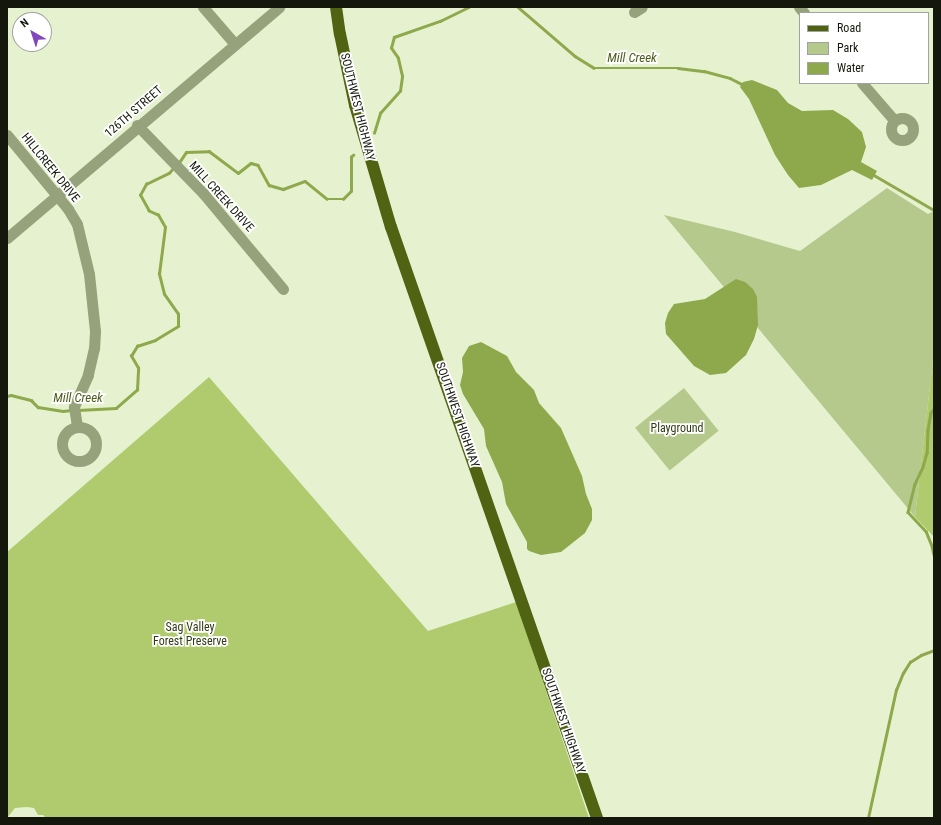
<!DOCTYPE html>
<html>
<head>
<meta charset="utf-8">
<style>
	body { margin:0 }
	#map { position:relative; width:941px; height:825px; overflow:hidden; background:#e6f2cf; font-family:"Roboto Condensed",sans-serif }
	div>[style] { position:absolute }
	.green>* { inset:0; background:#b6c98d; transform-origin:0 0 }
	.forest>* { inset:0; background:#afcb6e }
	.water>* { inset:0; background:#8ea94c }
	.stream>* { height:2.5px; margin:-1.25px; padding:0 1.25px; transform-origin:1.25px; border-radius:1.25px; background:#8ea94c }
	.minor>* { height:11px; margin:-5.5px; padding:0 5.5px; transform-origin:5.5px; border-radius:5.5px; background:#95a27c }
	.minor>.ring { margin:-5.5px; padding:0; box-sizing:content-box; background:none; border:11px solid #95a27c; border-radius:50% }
	.major>* { height:12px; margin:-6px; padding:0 6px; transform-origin:6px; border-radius:6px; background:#4f6313 }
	span { translate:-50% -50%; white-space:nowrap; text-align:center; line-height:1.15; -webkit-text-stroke:3.5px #fff; paint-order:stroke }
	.street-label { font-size:12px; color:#14180c }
	.park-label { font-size:12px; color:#303b14 }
	.water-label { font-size:13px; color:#4c5d1c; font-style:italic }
	.frame { position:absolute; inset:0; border:8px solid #14180c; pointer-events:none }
	.legend { position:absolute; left:799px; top:12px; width:130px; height:72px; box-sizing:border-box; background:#fff; border:1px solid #a1a39e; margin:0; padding:5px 7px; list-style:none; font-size:12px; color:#14180c }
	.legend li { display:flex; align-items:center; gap:8px; height:20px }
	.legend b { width:20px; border:1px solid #a1a39e }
	.north { position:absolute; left:12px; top:12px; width:40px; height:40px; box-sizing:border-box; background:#fff; border:1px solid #a1a39e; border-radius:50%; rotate:321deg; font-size:11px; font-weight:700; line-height:16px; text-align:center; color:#14180c }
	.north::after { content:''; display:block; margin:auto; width:14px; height:18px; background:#8148be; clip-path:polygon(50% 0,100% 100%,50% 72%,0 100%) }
</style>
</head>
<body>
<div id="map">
	<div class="green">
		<div style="clip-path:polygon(887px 188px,928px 214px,934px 211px,934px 351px,915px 517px,664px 215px,735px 232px,800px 251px)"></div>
		<div style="left:684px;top:388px;width:55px;height:63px;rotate:51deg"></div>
	</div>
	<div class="forest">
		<div style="clip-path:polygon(934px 351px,934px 537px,915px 517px)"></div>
		<div style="clip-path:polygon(209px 377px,428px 631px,516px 602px,589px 818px,46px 818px,43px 815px,38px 815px,34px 808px,27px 807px,15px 808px,7px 818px,7px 552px)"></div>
	</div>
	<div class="water">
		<div style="clip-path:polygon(752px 80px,777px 90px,788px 103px,802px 111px,833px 110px,848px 119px,862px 132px,866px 147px,861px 162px,877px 171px,872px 180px,852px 170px,821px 185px,799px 188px,788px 175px,775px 155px,749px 99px,740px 87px,743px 82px)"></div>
		<div style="clip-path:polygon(736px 279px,745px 282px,753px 289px,757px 297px,758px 325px,754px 339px,746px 355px,726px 373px,710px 375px,694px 366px,666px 334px,665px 323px,668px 313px,674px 304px,705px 299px)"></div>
		<div style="clip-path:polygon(481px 342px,507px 356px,516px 372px,534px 390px,539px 403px,561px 428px,582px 476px,586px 494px,592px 509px,592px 520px,585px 533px,561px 552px,541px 555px,529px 551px,527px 549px,527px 542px,506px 504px,502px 482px,486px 446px,484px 429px,463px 394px,460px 385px,463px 372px,462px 358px,469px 346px)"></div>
	</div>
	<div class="stream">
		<div style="left:518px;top:7px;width:75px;rotate:40.7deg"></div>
		<div style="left:575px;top:56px;width:22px;rotate:32deg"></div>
		<div style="left:594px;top:68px;width:84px"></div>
		<div style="left:678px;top:68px;width:26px;rotate:7deg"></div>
		<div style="left:704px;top:71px;width:27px;rotate:15deg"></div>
		<div style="left:730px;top:78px;width:13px;rotate:27deg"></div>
		<div style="left:374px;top:133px;width:21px;rotate:-73deg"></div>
		<div style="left:380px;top:113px;width:30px;rotate:-48deg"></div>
		<div style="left:400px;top:91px;width:15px;rotate:-82deg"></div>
		<div style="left:402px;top:76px;width:18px;rotate:-103deg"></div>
		<div style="left:398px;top:58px;width:12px;rotate:-125deg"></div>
		<div style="left:391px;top:48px;width:11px;rotate:-75deg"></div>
		<div style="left:394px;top:37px;width:49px;rotate:-19.2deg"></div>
		<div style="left:440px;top:21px;width:32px;rotate:-26deg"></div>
		<div style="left:178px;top:164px;width:14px;rotate:-56deg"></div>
		<div style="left:186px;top:152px;width:23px;rotate:-2deg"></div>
		<div style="left:209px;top:151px;width:36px;rotate:37deg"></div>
		<div style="left:238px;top:173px;width:16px;rotate:-38deg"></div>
		<div style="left:251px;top:163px;width:7px;rotate:16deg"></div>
		<div style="left:258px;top:165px;width:23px;rotate:61deg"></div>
		<div style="left:269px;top:185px;width:15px;rotate:16deg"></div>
		<div style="left:283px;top:189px;width:23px;rotate:-20deg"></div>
		<div style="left:305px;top:181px;width:28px;rotate:39deg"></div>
		<div style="left:327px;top:199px;width:16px"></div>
		<div style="left:343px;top:199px;width:11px;rotate:-45deg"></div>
		<div style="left:351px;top:191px;width:34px;rotate:-90deg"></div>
		<div style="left:351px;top:157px;width:3px;rotate:-45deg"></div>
		<div style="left:874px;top:175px;width:69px;rotate:30.3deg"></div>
		<div style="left:7px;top:396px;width:4px;rotate:-14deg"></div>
		<div style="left:11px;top:395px;width:21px;rotate:14deg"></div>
		<div style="left:31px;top:400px;width:10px;rotate:45deg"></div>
		<div style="left:38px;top:407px;width:25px;rotate:9deg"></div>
		<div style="left:63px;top:411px;width:8px;rotate:-7deg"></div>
		<div style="left:934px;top:409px;width:5px;rotate:127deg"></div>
		<div style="left:931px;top:413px;width:17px;rotate:100deg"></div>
		<div style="left:928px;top:430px;width:23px;rotate:92deg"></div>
		<div style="left:927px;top:453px;width:15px;rotate:106deg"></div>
		<div style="left:923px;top:467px;width:19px;rotate:115deg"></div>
		<div style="left:915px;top:484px;width:29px;rotate:104deg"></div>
		<div style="left:908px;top:512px;width:26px;rotate:47deg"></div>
		<div style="left:926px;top:531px;width:16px;rotate:68deg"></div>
		<div style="left:932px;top:546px;width:9px;rotate:77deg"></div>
		<div style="left:78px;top:410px;width:38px;rotate:-3deg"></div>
		<div style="left:116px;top:408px;width:28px;rotate:-41deg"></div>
		<div style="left:137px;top:390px;width:22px;rotate:-87deg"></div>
		<div style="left:138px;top:368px;width:14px;rotate:-120deg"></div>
		<div style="left:131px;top:356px;width:12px;rotate:-59deg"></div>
		<div style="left:137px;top:346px;width:19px;rotate:-18deg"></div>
		<div style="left:155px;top:340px;width:27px;rotate:-31deg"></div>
		<div style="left:178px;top:326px;width:12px;rotate:-90deg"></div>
		<div style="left:178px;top:314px;width:24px;rotate:-125deg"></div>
		<div style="left:164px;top:294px;width:21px;rotate:-104deg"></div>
		<div style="left:159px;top:274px;width:47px;rotate:-82.7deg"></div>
		<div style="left:165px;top:227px;width:14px;rotate:-120deg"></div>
		<div style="left:158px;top:215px;width:10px;rotate:-156deg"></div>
		<div style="left:149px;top:211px;width:18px;rotate:-119deg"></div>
		<div style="left:140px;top:195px;width:13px;rotate:-61deg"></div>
		<div style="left:146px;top:184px;width:25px;rotate:-26deg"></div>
		<div style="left:169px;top:173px;width:8px;rotate:-50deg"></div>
		<div style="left:868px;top:818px;width:131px;rotate:-77.7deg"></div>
		<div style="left:896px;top:690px;width:18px;rotate:-68deg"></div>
		<div style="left:903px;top:673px;width:13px;rotate:-58deg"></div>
		<div style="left:910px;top:662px;width:13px;rotate:-32deg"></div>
		<div style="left:921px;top:655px;width:14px;rotate:-21deg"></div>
	</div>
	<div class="minor">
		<div style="left:203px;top:7px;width:48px;rotate:49.3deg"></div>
		<div style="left:799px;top:7px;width:8px;rotate:50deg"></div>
		<div style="left:634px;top:12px;width:9px;rotate:-32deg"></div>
		<div style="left:862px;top:83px;width:49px;rotate:49.1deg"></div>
		<div class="ring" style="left:891px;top:118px;width:11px;height:11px"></div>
		<div style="left:137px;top:125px;width:95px;rotate:45.9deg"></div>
		<div style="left:203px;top:193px;width:125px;rotate:50.2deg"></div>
		<div style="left:7px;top:135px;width:96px;rotate:50.5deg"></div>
		<div style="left:68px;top:209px;width:17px;rotate:59deg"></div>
		<div style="left:77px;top:224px;width:51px;rotate:76.5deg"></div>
		<div style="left:89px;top:274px;width:57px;rotate:84deg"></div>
		<div style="left:95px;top:331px;width:17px;rotate:93deg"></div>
		<div style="left:94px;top:348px;width:28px;rotate:103deg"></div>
		<div style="left:88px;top:375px;width:35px;rotate:114deg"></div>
		<div style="left:74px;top:407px;width:20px;rotate:81deg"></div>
		<div style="left:7px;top:238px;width:357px;rotate:-40.3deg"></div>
		<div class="ring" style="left:62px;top:427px;width:23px;height:23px"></div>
	</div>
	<div class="major">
		<div style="left:336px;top:7px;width:27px;rotate:82deg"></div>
		<div style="left:340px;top:34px;width:73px;rotate:78.1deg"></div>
		<div style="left:355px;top:105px;width:127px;rotate:73.6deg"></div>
		<div style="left:391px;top:227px;width:626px;rotate:70.78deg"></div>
	</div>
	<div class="street-label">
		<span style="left:357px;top:107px;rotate:76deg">SOUTHWEST HIGHWAY</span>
		<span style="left:134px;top:112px;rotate:-41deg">126TH STREET</span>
		<span style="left:50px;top:168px;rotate:51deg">HILLCREEK DRIVE</span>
		<span style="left:221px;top:197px;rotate:48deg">MILL CREEK DRIVE</span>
		<span style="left:457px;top:415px;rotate:71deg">SOUTHWEST HIGHWAY</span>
		<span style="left:563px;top:721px;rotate:71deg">SOUTHWEST HIGHWAY</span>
	</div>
	<div class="park-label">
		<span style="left:677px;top:429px">Playground</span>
		<span style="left:190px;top:635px">Sag Valley<br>Forest Preserve</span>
	</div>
	<div class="water-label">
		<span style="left:632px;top:58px">Mill Creek</span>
		<span style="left:78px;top:398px">Mill Creek</span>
	</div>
	<div class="frame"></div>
	<ul class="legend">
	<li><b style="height:5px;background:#4f6313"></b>Road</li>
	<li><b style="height:11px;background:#b6c98d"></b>Park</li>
	<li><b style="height:11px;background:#8ea94c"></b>Water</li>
	</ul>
	<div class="north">N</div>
</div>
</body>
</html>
